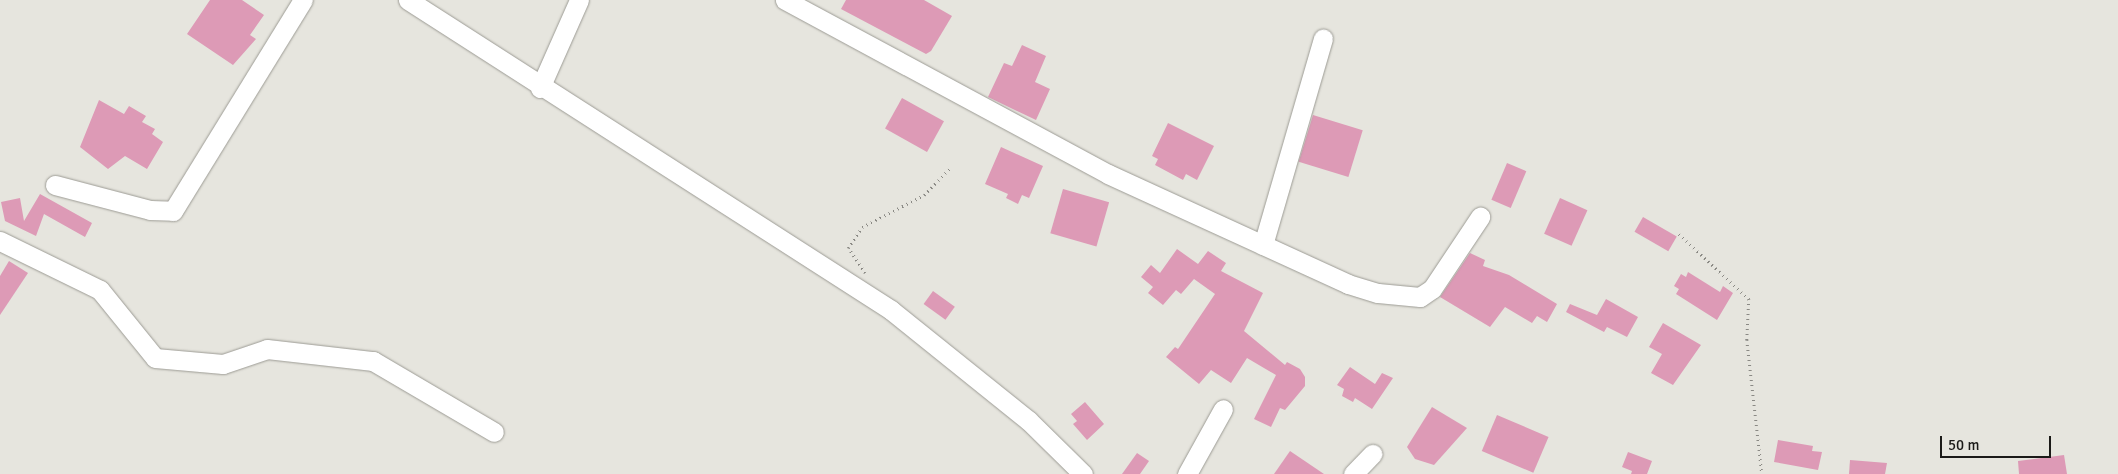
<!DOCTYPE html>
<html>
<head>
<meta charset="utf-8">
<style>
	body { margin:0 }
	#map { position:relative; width:2118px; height:474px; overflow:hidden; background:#e6e5de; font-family:Signika,sans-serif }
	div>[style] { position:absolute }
	.building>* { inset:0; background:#dd9ab6; transform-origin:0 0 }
	.path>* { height:2.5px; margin-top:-1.25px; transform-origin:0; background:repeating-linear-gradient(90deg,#8a8984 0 1px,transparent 0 5px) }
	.roads { filter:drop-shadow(0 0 1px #9c9b94) drop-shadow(0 0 1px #9c9b94) }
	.minor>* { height:19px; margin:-9.5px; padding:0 9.5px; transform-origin:9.5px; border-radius:9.5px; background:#fff }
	span { translate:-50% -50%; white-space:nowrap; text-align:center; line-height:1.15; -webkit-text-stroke:4px #e6e5de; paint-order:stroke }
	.scale { position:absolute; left:1940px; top:436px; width:111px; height:22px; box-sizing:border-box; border:2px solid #1b1a18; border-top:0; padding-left:6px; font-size:15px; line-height:18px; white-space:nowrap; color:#1b1a18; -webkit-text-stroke:4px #e6e5de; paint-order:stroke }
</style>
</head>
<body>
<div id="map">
	<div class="building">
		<div style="clip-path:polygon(210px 0,242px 0,264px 15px,250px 35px,256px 39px,233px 65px,187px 34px)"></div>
		<div style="clip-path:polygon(846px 0,924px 0,952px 16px,931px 51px,926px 54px,841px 9px)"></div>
		<div style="clip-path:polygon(1022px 45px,1046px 56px,1035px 82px,1050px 89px,1036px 120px,988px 97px,1004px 63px,1012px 66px)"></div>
		<div style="left:902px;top:98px;width:48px;height:35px;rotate:29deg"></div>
		<div style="clip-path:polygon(99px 100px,124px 114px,129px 106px,146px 116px,142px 122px,155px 129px,152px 134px,163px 142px,147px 169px,125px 156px,108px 169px,80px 147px)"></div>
		<div style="left:1313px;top:115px;width:52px;height:49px;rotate:17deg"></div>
		<div style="clip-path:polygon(1168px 123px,1214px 146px,1197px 180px,1186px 174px,1183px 180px,1155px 165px,1158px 159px,1152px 156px)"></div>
		<div style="clip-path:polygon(1001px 147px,1043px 166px,1029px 198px,1022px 195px,1018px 204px,1006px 198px,1008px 194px,985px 184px)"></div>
		<div style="left:1507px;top:163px;width:21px;height:40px;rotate:23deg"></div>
		<div style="left:1063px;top:189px;width:48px;height:46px;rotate:16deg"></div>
		<div style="clip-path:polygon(40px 194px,92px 223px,85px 237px,44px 214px,36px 236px,5px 221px,1px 202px,20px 198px,24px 221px)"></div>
		<div style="left:1560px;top:198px;width:30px;height:39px;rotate:24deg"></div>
		<div style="left:1643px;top:217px;width:39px;height:17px;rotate:30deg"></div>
		<div style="clip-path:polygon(1177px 249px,1198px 264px,1208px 251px,1226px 263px,1221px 271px,1263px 293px,1244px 331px,1285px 365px,1287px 362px,1300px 369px,1305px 377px,1305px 386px,1285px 410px,1280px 408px,1271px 427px,1254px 419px,1276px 375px,1247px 358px,1231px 383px,1211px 370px,1199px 384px,1166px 357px,1175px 347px,1178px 349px,1215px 294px,1194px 279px,1181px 294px,1176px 290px,1163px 305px,1148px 293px,1153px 287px,1141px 277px,1151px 265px,1160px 273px)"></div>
		<div style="clip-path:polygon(1470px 253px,1485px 260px,1483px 266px,1509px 275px,1557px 304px,1547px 322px,1537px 316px,1532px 323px,1505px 307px,1490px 327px,1440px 297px)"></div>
		<div style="clip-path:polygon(9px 261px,28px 273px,0 315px,0 276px)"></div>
		<div style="clip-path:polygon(1688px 272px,1720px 292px,1723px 286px,1733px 293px,1717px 320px,1676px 294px,1679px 289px,1674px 286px,1681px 274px,1686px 277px)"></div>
		<div style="left:933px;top:291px;width:27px;height:16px;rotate:36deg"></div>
		<div style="clip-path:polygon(1606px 299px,1638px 317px,1627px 337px,1607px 327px,1604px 332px,1566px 312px,1570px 304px,1597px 315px)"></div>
		<div style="clip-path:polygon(1663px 323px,1701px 345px,1673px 385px,1651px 373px,1662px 354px,1649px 347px)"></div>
		<div style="clip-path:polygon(1350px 367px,1375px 384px,1382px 373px,1393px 378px,1372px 409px,1355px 398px,1353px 402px,1342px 396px,1344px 389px,1337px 385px)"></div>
		<div style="clip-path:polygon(1085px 402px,1104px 424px,1087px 440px,1073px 424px,1077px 421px,1071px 414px)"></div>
		<div style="clip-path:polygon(1432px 407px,1467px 428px,1434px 465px,1415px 459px,1407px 447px)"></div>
		<div style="left:1497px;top:415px;width:56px;height:39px;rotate:23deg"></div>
		<div style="clip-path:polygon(1778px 440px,1813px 446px,1812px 451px,1822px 452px,1818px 470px,1774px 462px)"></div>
		<div style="clip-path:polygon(1290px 451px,1324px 474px,1274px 474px)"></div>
		<div style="clip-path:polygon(1628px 452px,1652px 461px,1647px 474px,1631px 474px,1632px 471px,1622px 467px)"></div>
		<div style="clip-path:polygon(1137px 453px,1149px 461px,1140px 474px,1122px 474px)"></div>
		<div style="clip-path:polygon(2064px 455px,2067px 474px,2019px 474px,2018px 461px)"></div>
		<div style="clip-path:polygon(1850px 460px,1887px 463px,1885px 474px,1849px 474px)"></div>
	</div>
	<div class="path">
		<div style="left:1679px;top:234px;width:96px;rotate:42.9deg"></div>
		<div style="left:1749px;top:299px;width:41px;rotate:92.8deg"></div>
		<div style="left:1747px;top:340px;width:135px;rotate:83.6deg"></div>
		<div style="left:865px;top:273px;width:30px;rotate:-124deg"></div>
		<div style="left:848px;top:248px;width:25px;rotate:-56deg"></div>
		<div style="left:862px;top:227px;width:70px;rotate:-27.3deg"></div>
		<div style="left:924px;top:195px;width:37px;rotate:-46deg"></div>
	</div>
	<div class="roads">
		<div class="minor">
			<div style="left:408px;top:0;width:574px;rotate:32.69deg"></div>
			<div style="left:891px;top:310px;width:176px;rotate:38.8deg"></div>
			<div style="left:1028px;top:420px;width:77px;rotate:44.5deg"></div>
			<div style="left:785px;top:0;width:367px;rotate:28.3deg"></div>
			<div style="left:1108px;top:174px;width:264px;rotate:24.6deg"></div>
			<div style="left:1348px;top:284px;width:31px;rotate:17deg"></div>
			<div style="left:1378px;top:293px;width:42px;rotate:5.4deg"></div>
			<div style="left:1420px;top:297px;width:14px;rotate:-34deg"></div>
			<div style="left:1432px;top:289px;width:87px;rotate:-56.3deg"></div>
			<div style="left:540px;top:88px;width:96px;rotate:-66.1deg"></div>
			<div style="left:55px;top:185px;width:98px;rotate:14.7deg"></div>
			<div style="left:150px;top:210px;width:23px;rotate:2deg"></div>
			<div style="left:173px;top:211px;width:248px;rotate:-58.4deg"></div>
			<div style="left:0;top:241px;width:111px;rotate:26.1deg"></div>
			<div style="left:100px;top:290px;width:87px;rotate:51deg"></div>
			<div style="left:155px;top:358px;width:68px;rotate:5deg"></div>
			<div style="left:223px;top:364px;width:46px;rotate:-18.8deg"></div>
			<div style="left:267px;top:349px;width:107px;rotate:6.5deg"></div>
			<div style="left:373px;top:361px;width:140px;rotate:30.4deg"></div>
			<div style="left:1263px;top:245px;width:215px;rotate:-73.8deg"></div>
			<div style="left:1187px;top:474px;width:74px;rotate:-61deg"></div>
			<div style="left:1353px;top:474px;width:28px;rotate:-46deg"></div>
		</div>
	</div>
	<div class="scale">50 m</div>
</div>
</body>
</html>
